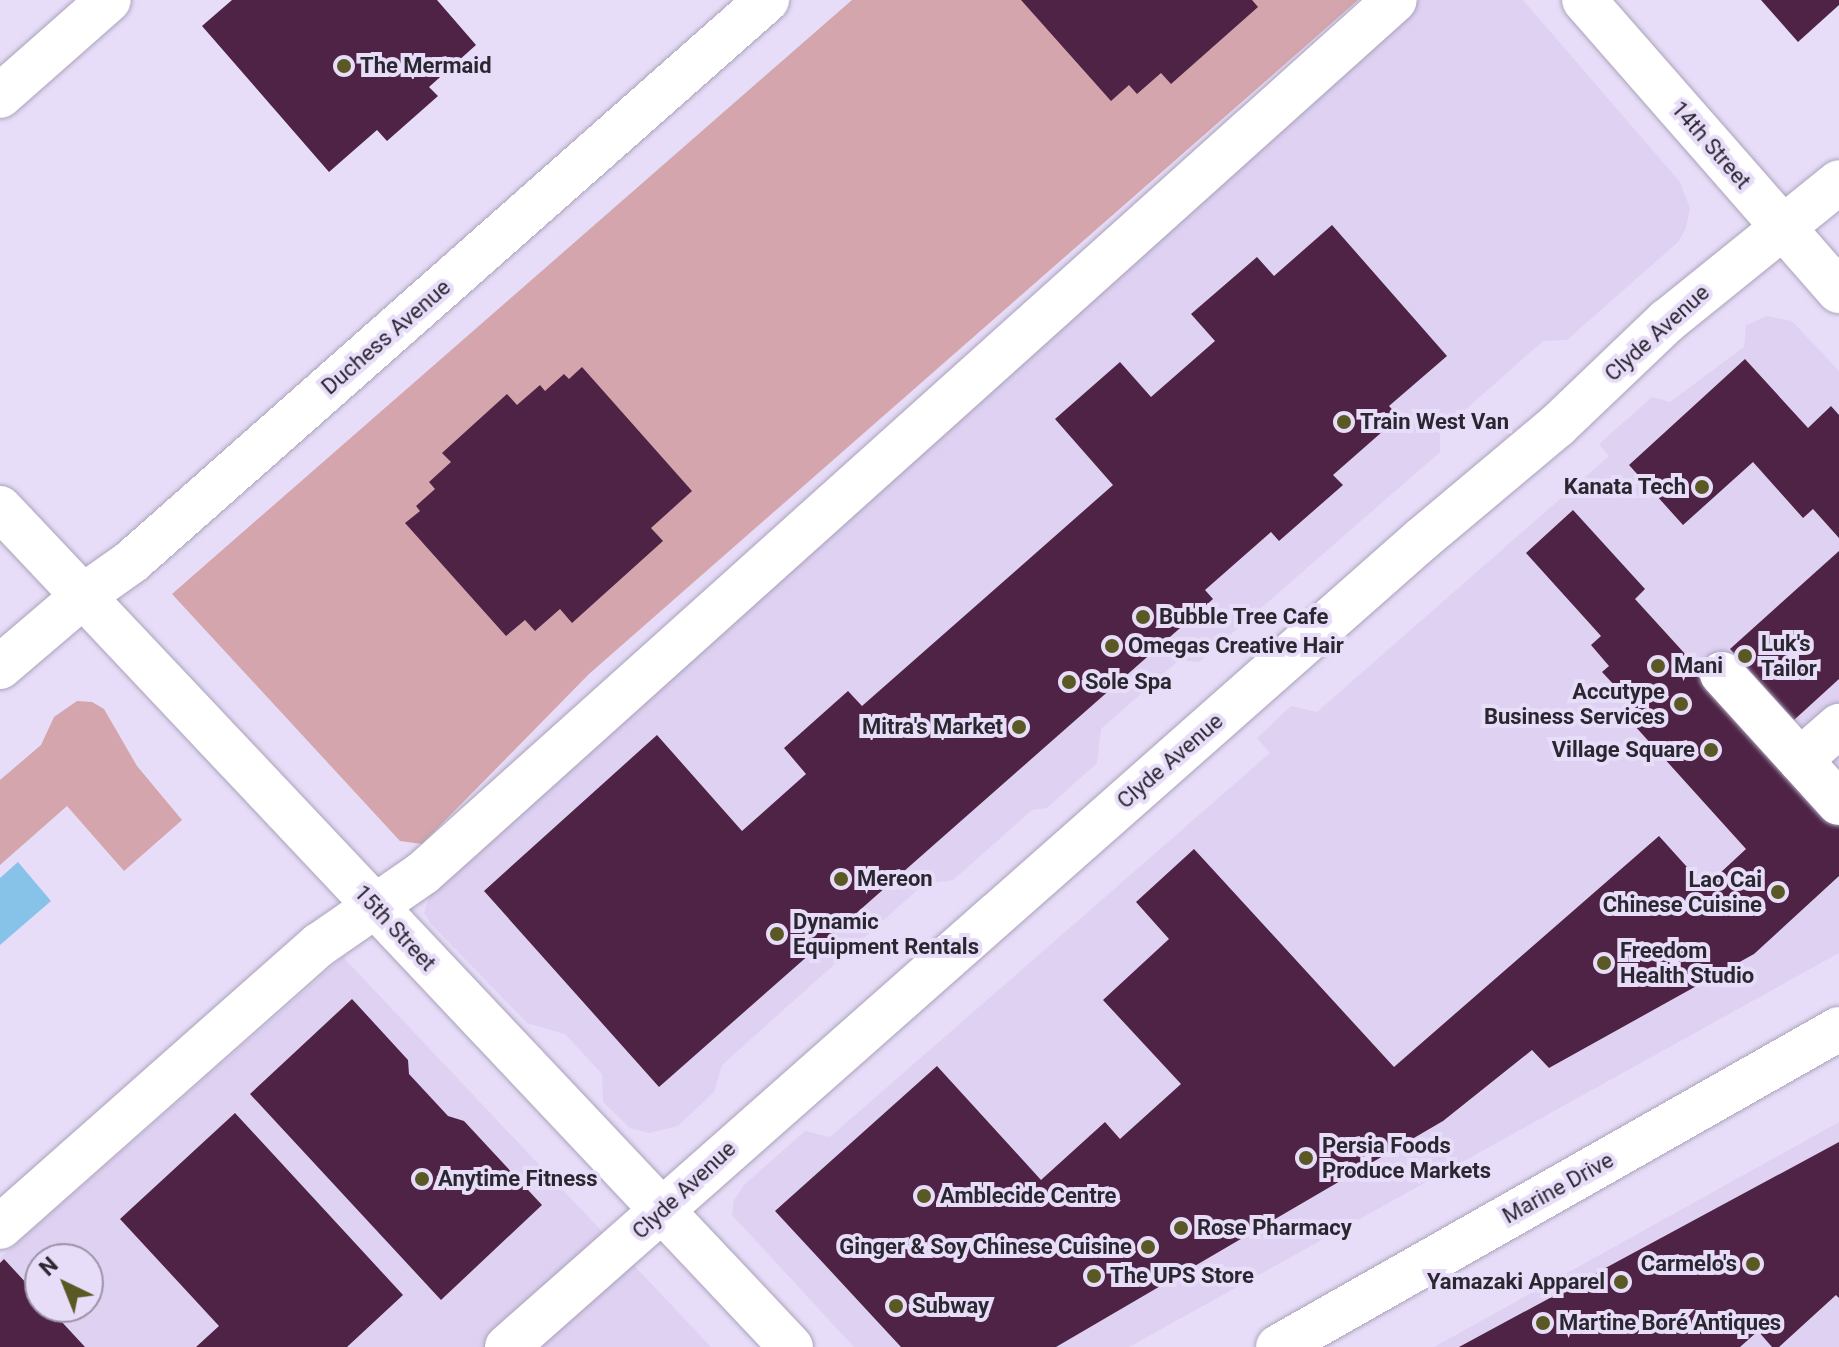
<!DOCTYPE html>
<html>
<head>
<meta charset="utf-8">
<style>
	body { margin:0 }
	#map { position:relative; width:1839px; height:1347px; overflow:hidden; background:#e7ddf8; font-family:Roboto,sans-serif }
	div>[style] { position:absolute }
	.built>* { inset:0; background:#ded1f2 }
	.green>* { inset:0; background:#d4a5ac }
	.water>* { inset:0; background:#87c3e8 }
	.building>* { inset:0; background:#4e2345 }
	.roads { filter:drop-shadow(0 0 2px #aba2ba) drop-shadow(0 0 2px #aba2ba) }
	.minor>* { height:44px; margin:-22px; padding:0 22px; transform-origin:22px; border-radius:22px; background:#fff }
	.major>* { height:44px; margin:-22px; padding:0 22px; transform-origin:22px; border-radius:22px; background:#fff }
	.dots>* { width:22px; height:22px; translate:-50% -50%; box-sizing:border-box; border:4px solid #e7ddf8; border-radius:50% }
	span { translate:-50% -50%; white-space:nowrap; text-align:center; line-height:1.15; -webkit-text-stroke:8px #e7ddf8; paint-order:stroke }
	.poi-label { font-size:22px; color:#2b2731; font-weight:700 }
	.left { translate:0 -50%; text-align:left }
	.right { translate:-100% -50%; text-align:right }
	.street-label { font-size:22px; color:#2b2731 }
	.north { position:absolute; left:24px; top:1243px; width:80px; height:80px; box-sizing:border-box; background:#e7ddf8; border:2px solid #9c94a8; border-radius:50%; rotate:317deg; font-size:22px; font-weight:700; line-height:32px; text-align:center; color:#2b2731 }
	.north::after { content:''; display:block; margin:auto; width:28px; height:36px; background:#5a5925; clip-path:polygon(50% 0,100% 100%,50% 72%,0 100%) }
</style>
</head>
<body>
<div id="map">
	<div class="built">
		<div style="clip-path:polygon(1419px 0,1523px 0,1680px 182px,1690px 208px,1686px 228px,1678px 242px,1567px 340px,1543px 341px,1440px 432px,1440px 452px,1199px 662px,1179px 660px,1101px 729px,1097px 763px,1047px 808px,1032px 810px,953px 880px,924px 884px,722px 1065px,714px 1092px,678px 1126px,649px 1133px,630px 1128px,603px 1102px,602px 1074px,565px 1034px,527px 1023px,431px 924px,424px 913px,431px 891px)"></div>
		<div style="clip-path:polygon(1767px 316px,1792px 321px,1839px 371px,1839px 953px,1129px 1347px,854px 1347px,732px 1215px,734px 1200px,744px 1185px,805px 1131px,830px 1137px,1270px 753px,1257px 738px,1291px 706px,1317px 712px,1609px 456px,1599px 444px,1652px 397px,1670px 402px,1744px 347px,1746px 325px)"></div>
		<div style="clip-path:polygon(evenodd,343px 957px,711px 1347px,0 1347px,0 1258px,343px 957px,40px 1259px,88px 1259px,88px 1307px,40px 1307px,40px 1259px)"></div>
		<div style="clip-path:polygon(1839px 1122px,1839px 1347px,1434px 1347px)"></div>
	</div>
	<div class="green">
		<div style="clip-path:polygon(852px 0,1358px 0,589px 674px,422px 844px,400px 841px,172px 594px)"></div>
		<div style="clip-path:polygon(77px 701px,92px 702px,104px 709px,137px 766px,182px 820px,124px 871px,67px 806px,0 865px,0 780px,41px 745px,54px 717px)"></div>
	</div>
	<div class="water">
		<div style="clip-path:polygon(18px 862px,51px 901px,0 945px,0 878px)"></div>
	</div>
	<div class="building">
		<div style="clip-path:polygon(232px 0,437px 0,476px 45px,429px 87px,438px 96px,387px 141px,377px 130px,329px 172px,202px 26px)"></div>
		<div style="clip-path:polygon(1021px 0,1252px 0,1258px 7px,1171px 84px,1161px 73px,1137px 94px,1129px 85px,1111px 101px)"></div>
		<div style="clip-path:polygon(1761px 0,1839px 0,1839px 5px,1798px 42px)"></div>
		<div style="clip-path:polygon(1332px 225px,1447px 356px,1389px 406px,1399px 417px,1333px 475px,1343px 485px,1279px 541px,1271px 532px,1205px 590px,1213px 599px,659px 1087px,484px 891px,657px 735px,742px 831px,806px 774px,784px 748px,848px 691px,862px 706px,1113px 485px,1055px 419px,1120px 362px,1151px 397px,1215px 341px,1191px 314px,1257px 257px,1274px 276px)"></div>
		<div style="clip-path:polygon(1745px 359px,1808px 428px,1831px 406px,1839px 415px,1839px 538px,1813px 509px,1803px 518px,1753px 462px,1683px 525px,1629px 465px)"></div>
		<div style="clip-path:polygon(582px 367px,692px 491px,651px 528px,663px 541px,572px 623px,560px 609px,535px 631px,525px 620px,506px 636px,405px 523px,420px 511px,416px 506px,435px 489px,429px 482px,451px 462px,442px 453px,507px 394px,517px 405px,540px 385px,545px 391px,564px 374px,569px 379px)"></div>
		<div style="clip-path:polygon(1573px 510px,1645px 589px,1635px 599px,1697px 667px,1693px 671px,1811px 801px,1839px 775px,1839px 876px,1754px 954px,1549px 1068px,1532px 1050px,1443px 1121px,1056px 1347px,901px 1347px,775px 1211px,937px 1066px,1041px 1180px,1105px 1122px,1120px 1139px,1181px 1084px,1103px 1000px,1169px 939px,1136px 902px,1194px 849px,1394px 1067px,1659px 836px,1705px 887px,1746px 849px,1634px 725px,1644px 717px,1602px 672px,1609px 666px,1591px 645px,1601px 636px,1526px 553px)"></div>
		<div style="clip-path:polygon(1839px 551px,1839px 679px,1794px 720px,1730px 649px)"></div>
		<div style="clip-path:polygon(352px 999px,408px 1060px,409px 1074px,448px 1116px,464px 1121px,542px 1205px,441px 1300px,250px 1094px)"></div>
		<div style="clip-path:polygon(235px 1113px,403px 1295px,347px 1347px,196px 1347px,219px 1326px,120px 1219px)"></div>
		<div style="clip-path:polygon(1839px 1142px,1839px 1298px,1836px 1295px,1779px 1347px,1772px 1347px,1758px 1331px,1740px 1347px,1459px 1347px)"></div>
		<div style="clip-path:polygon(4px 1259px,40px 1298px,40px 1307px,48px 1307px,85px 1347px,0 1347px,0 1263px)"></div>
	</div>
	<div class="roads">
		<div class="minor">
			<div style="left:1584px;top:0;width:387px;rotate:48.8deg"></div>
			<div style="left:0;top:96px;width:145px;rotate:-41.4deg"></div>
			<div style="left:0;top:667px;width:109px;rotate:-40.5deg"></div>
			<div style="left:83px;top:596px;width:59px;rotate:-35.3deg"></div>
			<div style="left:131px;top:562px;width:849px;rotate:-41.47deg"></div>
			<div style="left:1722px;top:674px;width:174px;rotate:47.8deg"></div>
			<div style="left:1800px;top:760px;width:52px;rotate:-41.1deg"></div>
			<div style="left:0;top:1227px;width:426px;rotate:-41.5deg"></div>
			<div style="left:319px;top:945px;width:126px;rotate:-34.7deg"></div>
			<div style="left:423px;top:873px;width:1306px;rotate:-41.93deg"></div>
			<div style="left:507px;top:1347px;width:1221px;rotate:-41.45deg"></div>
			<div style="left:1422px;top:539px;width:177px;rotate:-40deg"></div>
			<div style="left:1558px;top:425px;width:151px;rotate:-43.7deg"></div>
			<div style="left:1667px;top:321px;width:221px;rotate:-38.9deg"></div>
		</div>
		<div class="major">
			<div style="left:0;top:508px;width:1153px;rotate:46.69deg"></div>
			<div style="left:1278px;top:1347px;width:645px;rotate:-29.55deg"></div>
		</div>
	</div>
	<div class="dots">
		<div style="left:344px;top:66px;background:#5a5925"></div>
		<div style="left:1344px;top:422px;background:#5a5925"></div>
		<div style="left:1702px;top:487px;background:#5a5925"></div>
		<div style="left:1143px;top:617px;background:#5a5925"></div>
		<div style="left:1112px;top:646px;background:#5a5925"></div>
		<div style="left:1745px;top:656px;background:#5a5925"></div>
		<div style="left:1658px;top:666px;background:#5a5925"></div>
		<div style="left:1069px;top:682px;background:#5a5925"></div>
		<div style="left:1681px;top:704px;background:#5a5925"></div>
		<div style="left:1019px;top:727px;background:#5a5925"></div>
		<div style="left:1711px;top:750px;background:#5a5925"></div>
		<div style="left:841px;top:879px;background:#5a5925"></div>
		<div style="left:1778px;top:892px;background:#5a5925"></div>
		<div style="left:777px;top:934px;background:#5a5925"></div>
		<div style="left:1604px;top:963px;background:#5a5925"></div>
		<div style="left:1306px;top:1158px;background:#5a5925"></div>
		<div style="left:422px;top:1179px;background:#5a5925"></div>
		<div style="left:924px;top:1196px;background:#5a5925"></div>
		<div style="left:1181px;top:1228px;background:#5a5925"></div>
		<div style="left:1148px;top:1247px;background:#5a5925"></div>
		<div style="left:1753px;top:1264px;background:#5a5925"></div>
		<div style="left:1094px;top:1276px;background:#5a5925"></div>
		<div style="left:1621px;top:1282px;background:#5a5925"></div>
		<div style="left:896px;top:1306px;background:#5a5925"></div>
		<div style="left:1543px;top:1323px;background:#5a5925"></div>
	</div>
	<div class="poi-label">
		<span class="left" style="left:360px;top:66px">The Mermaid</span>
		<span class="left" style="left:1360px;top:422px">Train West Van</span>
		<span class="right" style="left:1686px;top:487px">Kanata Tech</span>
		<span class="left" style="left:1159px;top:617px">Bubble Tree Cafe</span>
		<span class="left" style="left:1761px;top:656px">Luk's<br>Tailor</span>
		<span class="left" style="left:1128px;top:646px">Omegas Creative Hair</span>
		<span class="left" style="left:1674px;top:666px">Mani</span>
		<span class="left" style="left:1085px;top:682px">Sole Spa</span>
		<span class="right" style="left:1665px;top:704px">Accutype<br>Business Services</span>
		<span class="right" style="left:1003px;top:727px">Mitra's Market</span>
		<span class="right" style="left:1695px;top:750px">Village Square</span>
		<span class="left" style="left:857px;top:879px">Mereon</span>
		<span class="right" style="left:1762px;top:892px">Lao Cai<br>Chinese Cuisine</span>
		<span class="left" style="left:793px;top:934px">Dynamic<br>Equipment Rentals</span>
		<span class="left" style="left:1620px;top:963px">Freedom<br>Health Studio</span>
		<span class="left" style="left:1322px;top:1158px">Persia Foods<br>Produce Markets</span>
		<span class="left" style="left:438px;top:1179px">Anytime Fitness</span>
		<span class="left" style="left:940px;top:1196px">Amblecide Centre</span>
		<span class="left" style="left:1197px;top:1228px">Rose Pharmacy</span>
		<span class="right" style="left:1132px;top:1247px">Ginger &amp; Soy Chinese Cuisine</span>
		<span class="right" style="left:1737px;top:1264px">Carmelo's</span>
		<span class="left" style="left:1110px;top:1276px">The UPS Store</span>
		<span class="right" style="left:1605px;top:1282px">Yamazaki Apparel</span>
		<span class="left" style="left:912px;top:1306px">Subway</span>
		<span class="left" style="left:1559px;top:1323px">Martine Boré Antiques</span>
	</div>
	<div class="street-label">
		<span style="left:1711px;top:145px;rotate:49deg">14th Street</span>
		<span style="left:1657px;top:333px;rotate:-42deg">Clyde Avenue</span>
		<span style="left:386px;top:337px;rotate:-41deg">Duchess Avenue</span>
		<span style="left:1170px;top:761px;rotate:-41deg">Clyde Avenue</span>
		<span style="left:395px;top:928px;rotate:47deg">15th Street</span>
		<span style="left:1558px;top:1188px;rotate:-29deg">Marine Drive</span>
		<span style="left:684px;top:1190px;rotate:-43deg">Clyde Avenue</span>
	</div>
	<div class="north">N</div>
</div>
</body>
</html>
